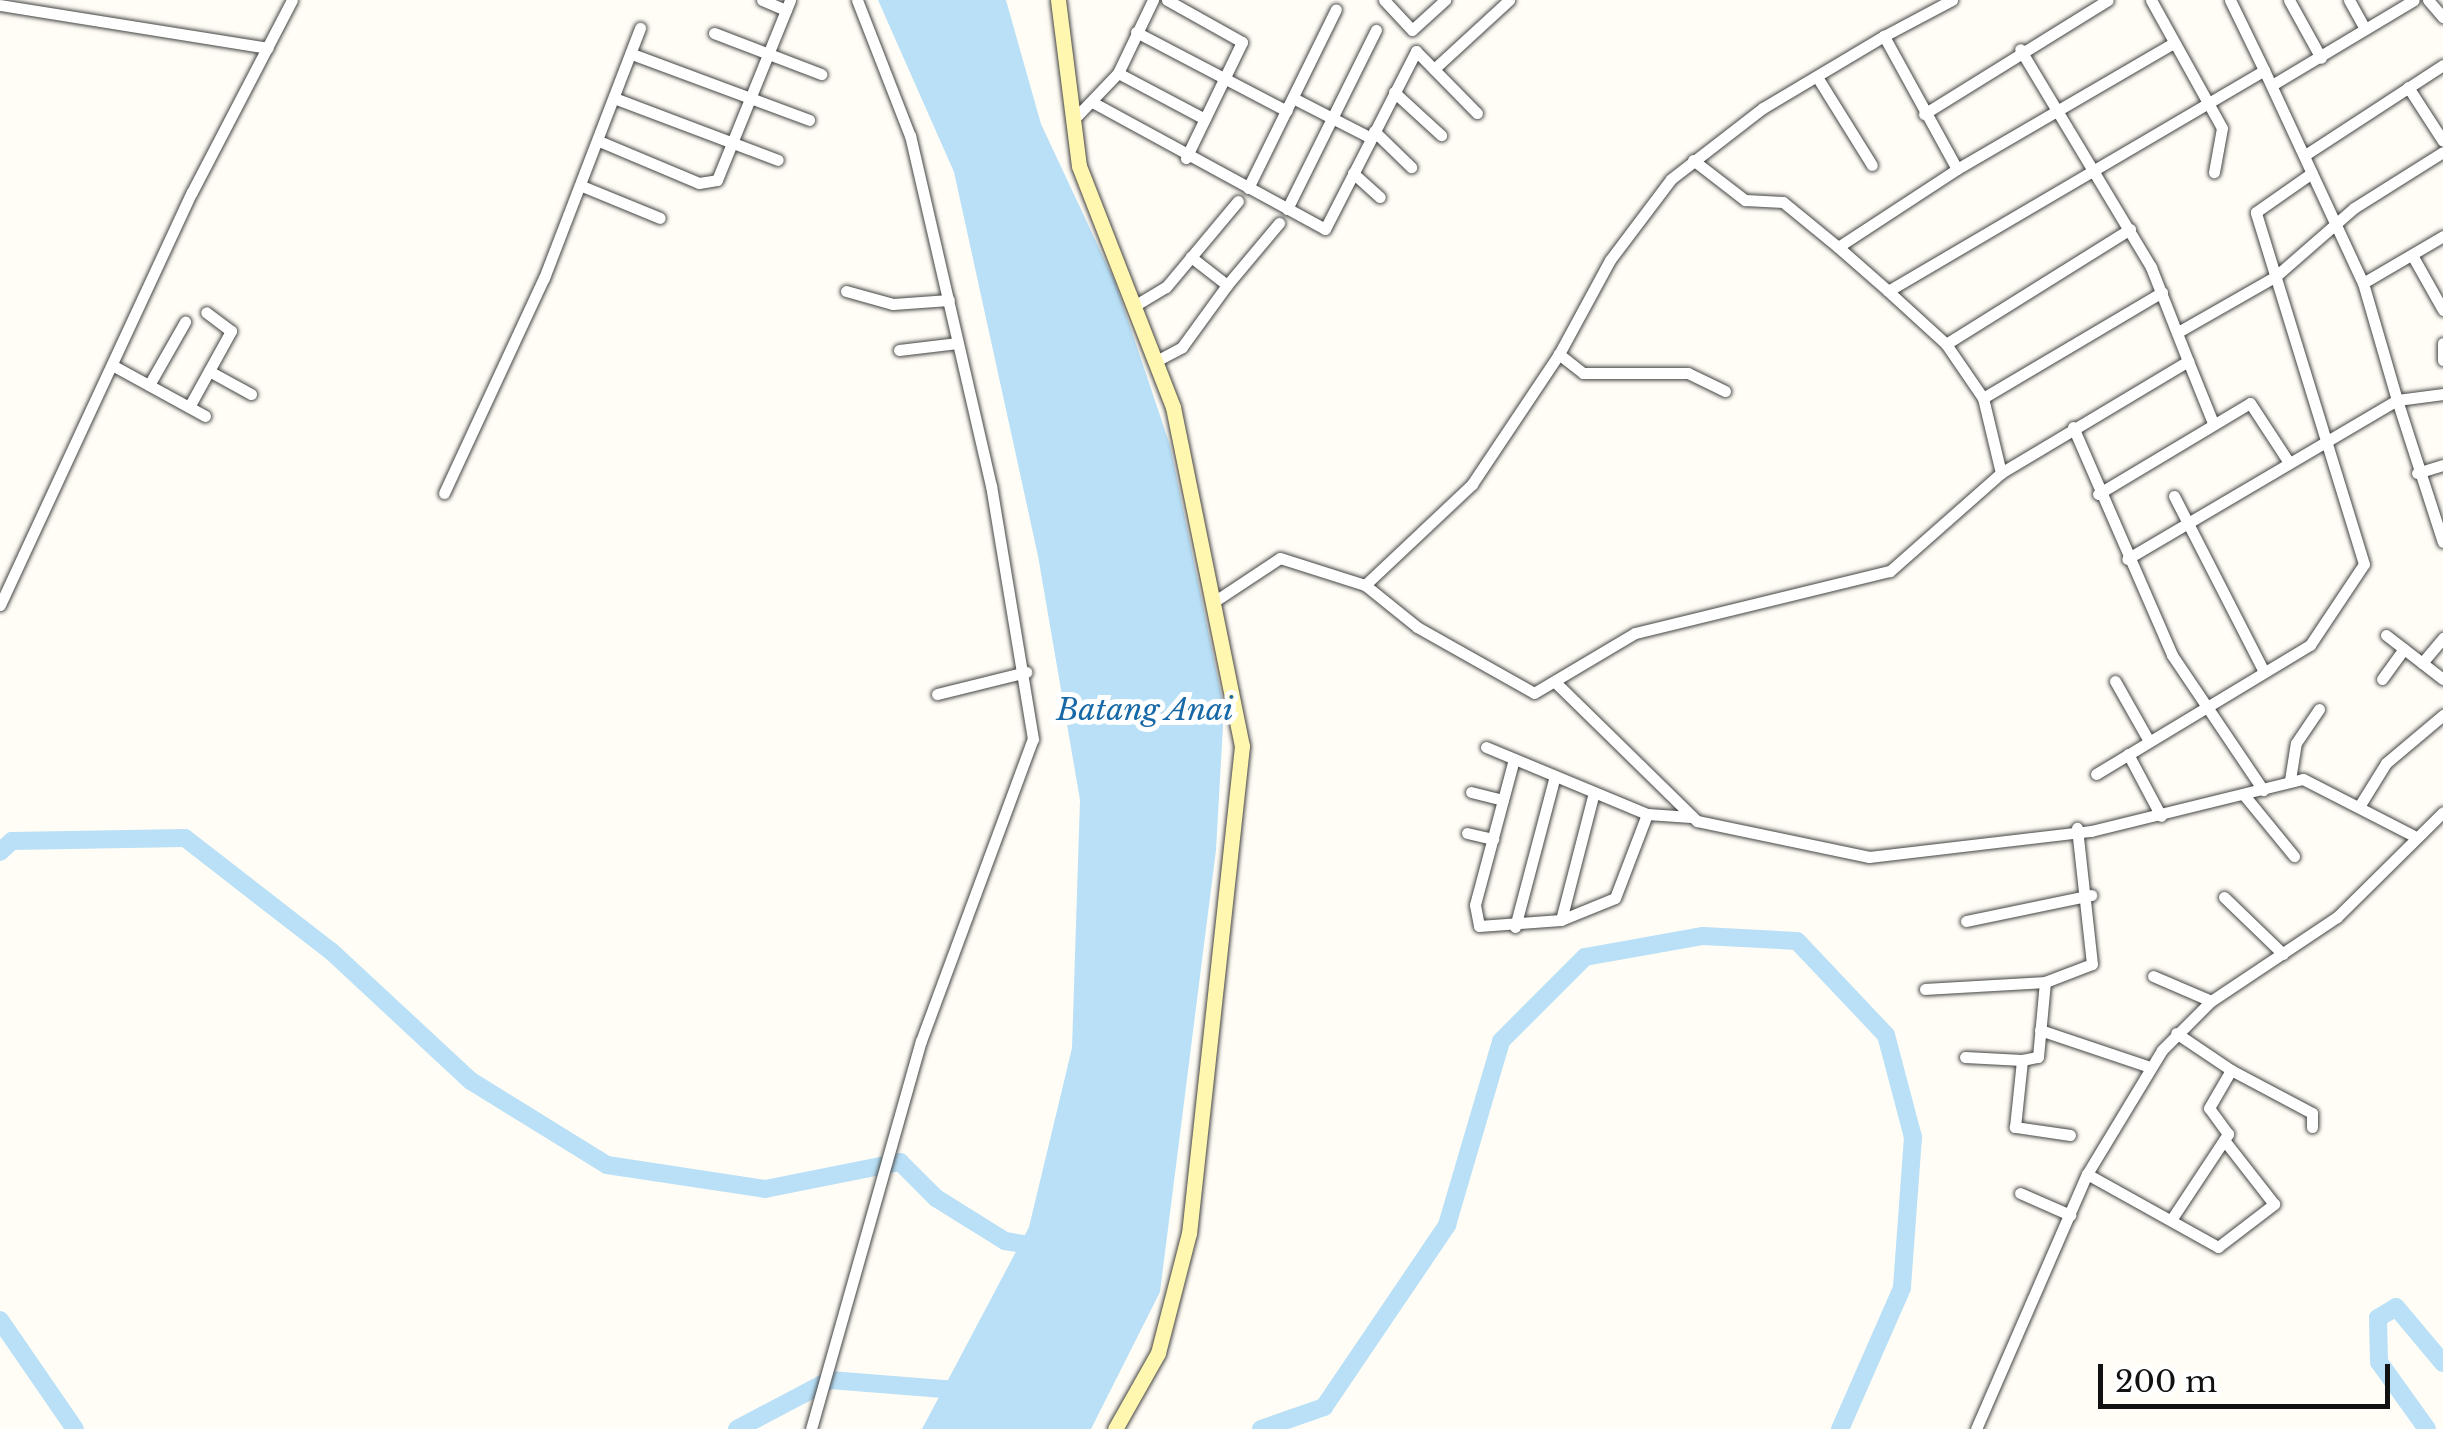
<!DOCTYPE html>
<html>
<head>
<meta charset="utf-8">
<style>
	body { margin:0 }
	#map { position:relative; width:2443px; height:1429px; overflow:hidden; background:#fffdf5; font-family:"Libre Baskerville",serif }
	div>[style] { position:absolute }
	.water>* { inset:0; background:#b9e0f7 }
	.river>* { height:18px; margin:-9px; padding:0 9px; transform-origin:9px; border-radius:9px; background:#b9e0f7 }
	.roads { filter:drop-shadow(0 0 2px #444) drop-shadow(0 0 2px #444) }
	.street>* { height:11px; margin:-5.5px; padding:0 5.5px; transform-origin:5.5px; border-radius:5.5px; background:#fff }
	.secondary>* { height:15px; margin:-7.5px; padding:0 7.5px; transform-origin:7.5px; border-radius:7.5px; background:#fff6b0 }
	span { translate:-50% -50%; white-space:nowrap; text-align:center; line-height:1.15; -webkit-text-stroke:10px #fff; paint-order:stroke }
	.water-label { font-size:30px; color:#1768a6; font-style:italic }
	.scale { position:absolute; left:2098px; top:1364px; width:292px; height:45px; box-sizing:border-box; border:5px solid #111; border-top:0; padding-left:12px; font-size:30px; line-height:35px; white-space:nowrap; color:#111; -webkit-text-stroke:8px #fff; paint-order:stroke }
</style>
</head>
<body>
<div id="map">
	<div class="water">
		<div style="clip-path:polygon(878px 0,1006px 0,1041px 124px,1115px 282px,1170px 445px,1224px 708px,1216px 850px,1160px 1292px,1091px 1429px,922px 1429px,1029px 1227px,1072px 1048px,1080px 800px,1038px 556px,954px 172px)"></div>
	</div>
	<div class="river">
		<div style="left:0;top:852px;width:16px;rotate:-43deg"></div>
		<div style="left:12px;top:841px;width:173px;rotate:-1deg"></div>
		<div style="left:185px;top:838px;width:186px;rotate:37.8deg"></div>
		<div style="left:332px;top:952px;width:190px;rotate:42.9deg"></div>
		<div style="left:471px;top:1081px;width:160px;rotate:31.7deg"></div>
		<div style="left:607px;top:1165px;width:160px;rotate:8.6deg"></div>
		<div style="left:765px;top:1189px;width:138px;rotate:-11.3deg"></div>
		<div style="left:900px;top:1162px;width:51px;rotate:45deg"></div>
		<div style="left:936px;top:1198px;width:81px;rotate:31.9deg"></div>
		<div style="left:1005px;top:1241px;width:37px;rotate:9deg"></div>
		<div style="left:0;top:1320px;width:132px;rotate:55.5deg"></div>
		<div style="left:737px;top:1429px;width:105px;rotate:-27.8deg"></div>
		<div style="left:830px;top:1380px;width:139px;rotate:4.5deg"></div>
		<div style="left:1261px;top:1429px;width:67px;rotate:-19.2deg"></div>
		<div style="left:1324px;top:1407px;width:220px;rotate:-55.9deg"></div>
		<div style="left:1447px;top:1225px;width:192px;rotate:-73.6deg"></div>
		<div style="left:1501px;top:1041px;width:119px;rotate:-45deg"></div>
		<div style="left:1585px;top:957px;width:120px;rotate:-10.1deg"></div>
		<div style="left:1703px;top:936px;width:94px;rotate:3deg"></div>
		<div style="left:1797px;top:941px;width:129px;rotate:46.6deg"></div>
		<div style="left:1886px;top:1035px;width:106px;rotate:75.2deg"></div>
		<div style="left:1913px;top:1137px;width:151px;rotate:94.2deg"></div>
		<div style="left:1902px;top:1288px;width:154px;rotate:113.7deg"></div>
		<div style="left:2427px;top:1429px;width:82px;rotate:-125.6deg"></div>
		<div style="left:2379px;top:1362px;width:44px;rotate:-91.3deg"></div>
		<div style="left:2378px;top:1318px;width:21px;rotate:-31deg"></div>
		<div style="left:2396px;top:1307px;width:73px;rotate:50deg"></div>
	</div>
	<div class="roads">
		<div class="street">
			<div style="left:762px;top:0;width:26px;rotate:23deg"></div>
			<div style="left:1167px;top:0;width:86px;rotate:29.2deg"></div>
			<div style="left:1242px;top:42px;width:129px;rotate:115.8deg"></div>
			<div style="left:1384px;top:0;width:41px;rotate:47deg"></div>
			<div style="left:1412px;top:30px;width:45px;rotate:-42.3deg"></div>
			<div style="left:2151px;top:0;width:146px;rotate:61deg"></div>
			<div style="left:2222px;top:128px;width:45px;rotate:100.3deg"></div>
			<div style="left:2230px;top:0;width:78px;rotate:64.1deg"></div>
			<div style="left:2289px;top:0;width:66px;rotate:61.1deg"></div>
			<div style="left:2349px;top:0;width:33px;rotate:61deg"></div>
			<div style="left:2428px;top:0;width:23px;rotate:49deg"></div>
			<div style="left:0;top:5px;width:271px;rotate:9.1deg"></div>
			<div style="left:1136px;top:32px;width:170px;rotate:27.6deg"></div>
			<div style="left:714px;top:33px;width:115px;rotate:21deg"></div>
			<div style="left:632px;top:54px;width:189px;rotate:20.4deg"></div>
			<div style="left:1434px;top:69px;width:102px;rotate:-42.6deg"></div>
			<div style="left:1118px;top:73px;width:98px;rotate:27.9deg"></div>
			<div style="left:1819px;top:80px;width:100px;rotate:58.1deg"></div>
			<div style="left:2272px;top:85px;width:165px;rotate:-30.9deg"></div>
			<div style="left:2408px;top:87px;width:64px;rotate:57.1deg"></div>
			<div style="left:1394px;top:92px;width:64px;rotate:42.5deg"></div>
			<div style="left:614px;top:98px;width:175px;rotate:20.7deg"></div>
			<div style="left:1293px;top:98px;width:88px;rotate:27.1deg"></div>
			<div style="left:1094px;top:103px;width:263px;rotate:28.6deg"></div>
			<div style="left:1325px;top:229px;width:200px;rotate:-62.9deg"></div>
			<div style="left:1416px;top:51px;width:87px;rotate:45.5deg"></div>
			<div style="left:1924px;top:114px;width:216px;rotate:-31.8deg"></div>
			<div style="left:1074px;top:119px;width:64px;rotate:-46.3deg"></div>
			<div style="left:1118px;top:73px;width:81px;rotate:-64.4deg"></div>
			<div style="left:1374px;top:131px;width:52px;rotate:44.2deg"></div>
			<div style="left:599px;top:141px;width:108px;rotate:22.8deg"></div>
			<div style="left:699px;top:183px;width:18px;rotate:-9deg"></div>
			<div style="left:717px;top:180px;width:194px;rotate:-67.9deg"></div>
			<div style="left:2305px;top:155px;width:165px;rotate:-33.1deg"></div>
			<div style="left:1693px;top:160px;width:66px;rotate:37.6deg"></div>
			<div style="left:1745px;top:200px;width:38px;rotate:3deg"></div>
			<div style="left:1783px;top:202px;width:71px;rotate:39.3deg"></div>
			<div style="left:1838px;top:247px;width:142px;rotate:-33.2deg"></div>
			<div style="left:1957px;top:169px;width:152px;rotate:-118.8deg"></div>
			<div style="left:1884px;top:36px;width:77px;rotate:-27.9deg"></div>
			<div style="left:1957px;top:169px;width:249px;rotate:-30.2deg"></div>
			<div style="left:1353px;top:173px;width:36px;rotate:42deg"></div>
			<div style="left:582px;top:186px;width:84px;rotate:22.3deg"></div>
			<div style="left:1248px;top:188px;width:199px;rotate:-63.8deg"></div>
			<div style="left:1287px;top:209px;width:200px;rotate:-63.6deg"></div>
			<div style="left:1838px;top:247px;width:67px;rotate:41.3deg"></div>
			<div style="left:1888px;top:291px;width:436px;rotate:-30.4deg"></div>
			<div style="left:2264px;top:70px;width:235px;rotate:65.1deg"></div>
			<div style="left:2363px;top:283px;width:122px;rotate:73.8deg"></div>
			<div style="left:2397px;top:400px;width:313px;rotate:149.5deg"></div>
			<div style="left:2412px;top:255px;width:63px;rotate:60.6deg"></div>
			<div style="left:2363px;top:283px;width:93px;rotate:-30.4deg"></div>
			<div style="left:1227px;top:285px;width:81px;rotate:-50deg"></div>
			<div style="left:846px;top:291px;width:49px;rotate:15.5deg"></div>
			<div style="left:893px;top:304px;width:56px;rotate:-4.1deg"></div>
			<div style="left:1888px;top:291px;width:79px;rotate:42.4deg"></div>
			<div style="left:1946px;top:344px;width:65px;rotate:55.6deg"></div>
			<div style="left:1983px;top:398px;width:208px;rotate:-30.6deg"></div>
			<div style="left:1139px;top:303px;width:31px;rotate:-31deg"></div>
			<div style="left:1166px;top:287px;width:112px;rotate:-50.1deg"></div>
			<div style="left:2178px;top:332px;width:113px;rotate:-29.7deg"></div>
			<div style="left:2276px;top:276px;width:103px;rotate:-41.1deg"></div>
			<div style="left:2354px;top:208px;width:105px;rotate:-32.2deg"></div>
			<div style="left:2443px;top:343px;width:17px;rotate:90deg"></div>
			<div style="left:1946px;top:344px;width:217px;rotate:-32deg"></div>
			<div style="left:899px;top:350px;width:59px;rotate:-6.8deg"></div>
			<div style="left:1158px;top:360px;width:27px;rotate:-28deg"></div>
			<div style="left:1182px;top:347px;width:77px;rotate:-54deg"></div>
			<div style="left:1227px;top:285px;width:46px;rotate:-142.1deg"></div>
			<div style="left:2188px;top:361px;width:67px;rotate:68deg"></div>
			<div style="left:112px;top:365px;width:106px;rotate:28.7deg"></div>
			<div style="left:209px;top:371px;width:48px;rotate:28.7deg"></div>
			<div style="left:149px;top:385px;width:73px;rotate:-60.3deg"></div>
			<div style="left:1725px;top:391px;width:41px;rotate:-154.1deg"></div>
			<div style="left:1688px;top:373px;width:105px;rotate:180deg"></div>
			<div style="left:1583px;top:373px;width:31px;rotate:-142deg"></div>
			<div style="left:1559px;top:354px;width:107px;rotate:-61.5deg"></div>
			<div style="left:1610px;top:260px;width:101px;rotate:-53deg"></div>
			<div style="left:1671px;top:179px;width:116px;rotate:-37.7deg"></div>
			<div style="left:1763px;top:108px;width:141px;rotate:-30.8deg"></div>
			<div style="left:2443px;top:394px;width:46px;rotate:172.6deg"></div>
			<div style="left:2397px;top:400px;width:149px;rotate:72.1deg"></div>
			<div style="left:1983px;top:398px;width:77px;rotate:76.5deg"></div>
			<div style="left:189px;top:407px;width:87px;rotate:-61.1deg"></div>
			<div style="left:231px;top:331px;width:31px;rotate:-143deg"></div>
			<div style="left:2073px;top:427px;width:249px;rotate:66.5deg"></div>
			<div style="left:2172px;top:655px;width:163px;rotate:56deg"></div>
			<div style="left:2417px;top:473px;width:27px;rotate:-17deg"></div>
			<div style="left:444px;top:493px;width:237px;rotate:-65.1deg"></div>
			<div style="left:544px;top:278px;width:268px;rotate:-69deg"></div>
			<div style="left:2098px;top:494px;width:177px;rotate:-30.9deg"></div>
			<div style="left:2250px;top:403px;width:69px;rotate:56.8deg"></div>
			<div style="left:2174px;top:496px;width:195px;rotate:62.9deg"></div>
			<div style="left:1365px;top:585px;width:147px;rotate:-43.3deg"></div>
			<div style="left:1472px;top:484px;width:156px;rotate:-56.2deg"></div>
			<div style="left:1218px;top:599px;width:74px;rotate:-33.5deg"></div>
			<div style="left:1280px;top:558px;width:89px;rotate:17.6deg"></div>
			<div style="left:1365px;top:585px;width:67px;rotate:38.9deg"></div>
			<div style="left:1417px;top:627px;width:134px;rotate:29.4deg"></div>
			<div style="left:1534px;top:693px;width:117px;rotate:-30.7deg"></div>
			<div style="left:1635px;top:633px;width:262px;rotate:-13.7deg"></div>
			<div style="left:1890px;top:571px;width:148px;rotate:-41.4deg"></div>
			<div style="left:2001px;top:473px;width:218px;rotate:-30.9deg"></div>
			<div style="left:2188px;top:361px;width:101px;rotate:-111.5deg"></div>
			<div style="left:2151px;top:267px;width:254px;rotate:-121deg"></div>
			<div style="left:0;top:605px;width:455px;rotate:-65.1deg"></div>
			<div style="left:192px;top:192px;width:216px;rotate:-62.5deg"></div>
			<div style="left:2386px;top:635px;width:72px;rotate:37.7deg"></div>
			<div style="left:2422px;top:663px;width:33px;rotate:-50deg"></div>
			<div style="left:2382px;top:679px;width:37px;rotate:-54deg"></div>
			<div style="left:2115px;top:681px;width:69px;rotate:60.5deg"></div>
			<div style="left:1555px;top:682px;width:199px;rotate:44.4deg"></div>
			<div style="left:1697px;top:821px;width:176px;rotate:11.8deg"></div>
			<div style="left:1869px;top:857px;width:224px;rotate:-6.7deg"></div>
			<div style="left:2091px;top:831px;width:218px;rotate:-13.8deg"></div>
			<div style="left:2303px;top:779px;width:123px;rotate:27.2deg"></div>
			<div style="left:937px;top:694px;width:92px;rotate:-13.9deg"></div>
			<div style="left:1486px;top:747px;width:174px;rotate:22.6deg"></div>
			<div style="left:1647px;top:814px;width:44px;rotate:3.9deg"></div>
			<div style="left:2128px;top:754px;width:70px;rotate:62deg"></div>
			<div style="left:1514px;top:759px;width:151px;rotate:105deg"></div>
			<div style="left:1475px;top:905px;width:21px;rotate:79deg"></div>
			<div style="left:1479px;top:926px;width:82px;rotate:-4.2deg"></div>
			<div style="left:1561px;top:920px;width:58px;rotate:-22.2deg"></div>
			<div style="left:1615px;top:898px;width:90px;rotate:-69.1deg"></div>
			<div style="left:2096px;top:774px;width:250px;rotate:-31.1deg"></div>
			<div style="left:2310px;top:645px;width:97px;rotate:-56.3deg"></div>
			<div style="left:2364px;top:564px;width:368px;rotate:-107.1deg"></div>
			<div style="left:2256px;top:212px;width:68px;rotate:-34.9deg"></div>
			<div style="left:2290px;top:780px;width:37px;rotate:-81deg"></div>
			<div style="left:2296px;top:743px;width:41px;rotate:-55.9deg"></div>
			<div style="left:1471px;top:792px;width:33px;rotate:14deg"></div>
			<div style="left:2244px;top:795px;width:79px;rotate:50.7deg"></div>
			<div style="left:2360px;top:805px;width:49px;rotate:-58.2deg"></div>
			<div style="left:2386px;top:763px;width:75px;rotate:-40.1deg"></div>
			<div style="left:1467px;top:833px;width:27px;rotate:13deg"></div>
			<div style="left:2224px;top:897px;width:82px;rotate:44deg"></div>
			<div style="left:1561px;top:920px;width:132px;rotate:-75.5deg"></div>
			<div style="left:1966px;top:921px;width:128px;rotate:-11.7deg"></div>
			<div style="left:1515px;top:927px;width:156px;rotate:-75.2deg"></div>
			<div style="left:2153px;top:976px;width:63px;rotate:23.3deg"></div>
			<div style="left:1925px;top:989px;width:120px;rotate:-3.3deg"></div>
			<div style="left:2040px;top:1030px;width:116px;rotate:18.6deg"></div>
			<div style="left:1965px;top:1057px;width:57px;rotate:3deg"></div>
			<div style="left:2231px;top:1070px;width:92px;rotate:28deg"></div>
			<div style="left:2312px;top:1113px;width:14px;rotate:90deg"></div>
			<div style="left:2070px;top:1135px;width:56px;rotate:-171.7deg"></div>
			<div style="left:2015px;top:1127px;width:67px;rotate:-84deg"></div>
			<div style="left:2022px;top:1060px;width:16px;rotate:-11deg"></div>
			<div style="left:2038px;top:1057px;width:75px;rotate:-84.7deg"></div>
			<div style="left:2045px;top:982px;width:50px;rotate:-21deg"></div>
			<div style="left:2092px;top:964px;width:137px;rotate:-96.3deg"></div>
			<div style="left:2087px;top:1174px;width:150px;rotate:29.1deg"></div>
			<div style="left:2218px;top:1247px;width:71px;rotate:-37.5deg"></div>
			<div style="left:2274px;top:1204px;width:81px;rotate:-128deg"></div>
			<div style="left:2020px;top:1193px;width:55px;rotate:23.7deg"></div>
			<div style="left:2173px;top:1217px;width:100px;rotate:-56.5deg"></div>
			<div style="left:2228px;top:1134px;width:32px;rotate:-126deg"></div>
			<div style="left:2209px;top:1108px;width:44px;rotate:-59.9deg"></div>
			<div style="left:2231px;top:1070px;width:66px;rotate:-146.1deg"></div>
			<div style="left:811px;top:1429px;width:403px;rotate:-74.2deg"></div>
			<div style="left:921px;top:1041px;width:322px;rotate:-69.7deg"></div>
			<div style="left:1033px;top:739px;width:256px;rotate:-99.4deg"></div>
			<div style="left:991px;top:486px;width:359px;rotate:-103deg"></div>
			<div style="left:910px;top:136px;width:146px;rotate:-111.3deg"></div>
			<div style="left:1976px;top:1429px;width:278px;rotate:-66.5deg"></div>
			<div style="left:2087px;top:1174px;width:145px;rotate:-58.8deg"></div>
			<div style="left:2162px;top:1050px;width:69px;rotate:-45deg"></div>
			<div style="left:2211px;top:1001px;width:151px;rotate:-33.7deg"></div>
			<div style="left:2337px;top:917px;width:149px;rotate:-44.7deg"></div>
		</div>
		<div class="secondary">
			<div style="left:1058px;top:0;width:167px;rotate:82.8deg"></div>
			<div style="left:1079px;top:166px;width:259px;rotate:68.7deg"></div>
			<div style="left:1173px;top:407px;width:346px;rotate:78.5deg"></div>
			<div style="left:1242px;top:746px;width:490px;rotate:96.2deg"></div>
			<div style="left:1189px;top:1233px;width:124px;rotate:104.5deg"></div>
			<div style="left:1158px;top:1353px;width:87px;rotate:119.5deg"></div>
		</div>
	</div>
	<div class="water-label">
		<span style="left:1145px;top:710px">Batang Anai</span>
	</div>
	<div class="scale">200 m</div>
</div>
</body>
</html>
